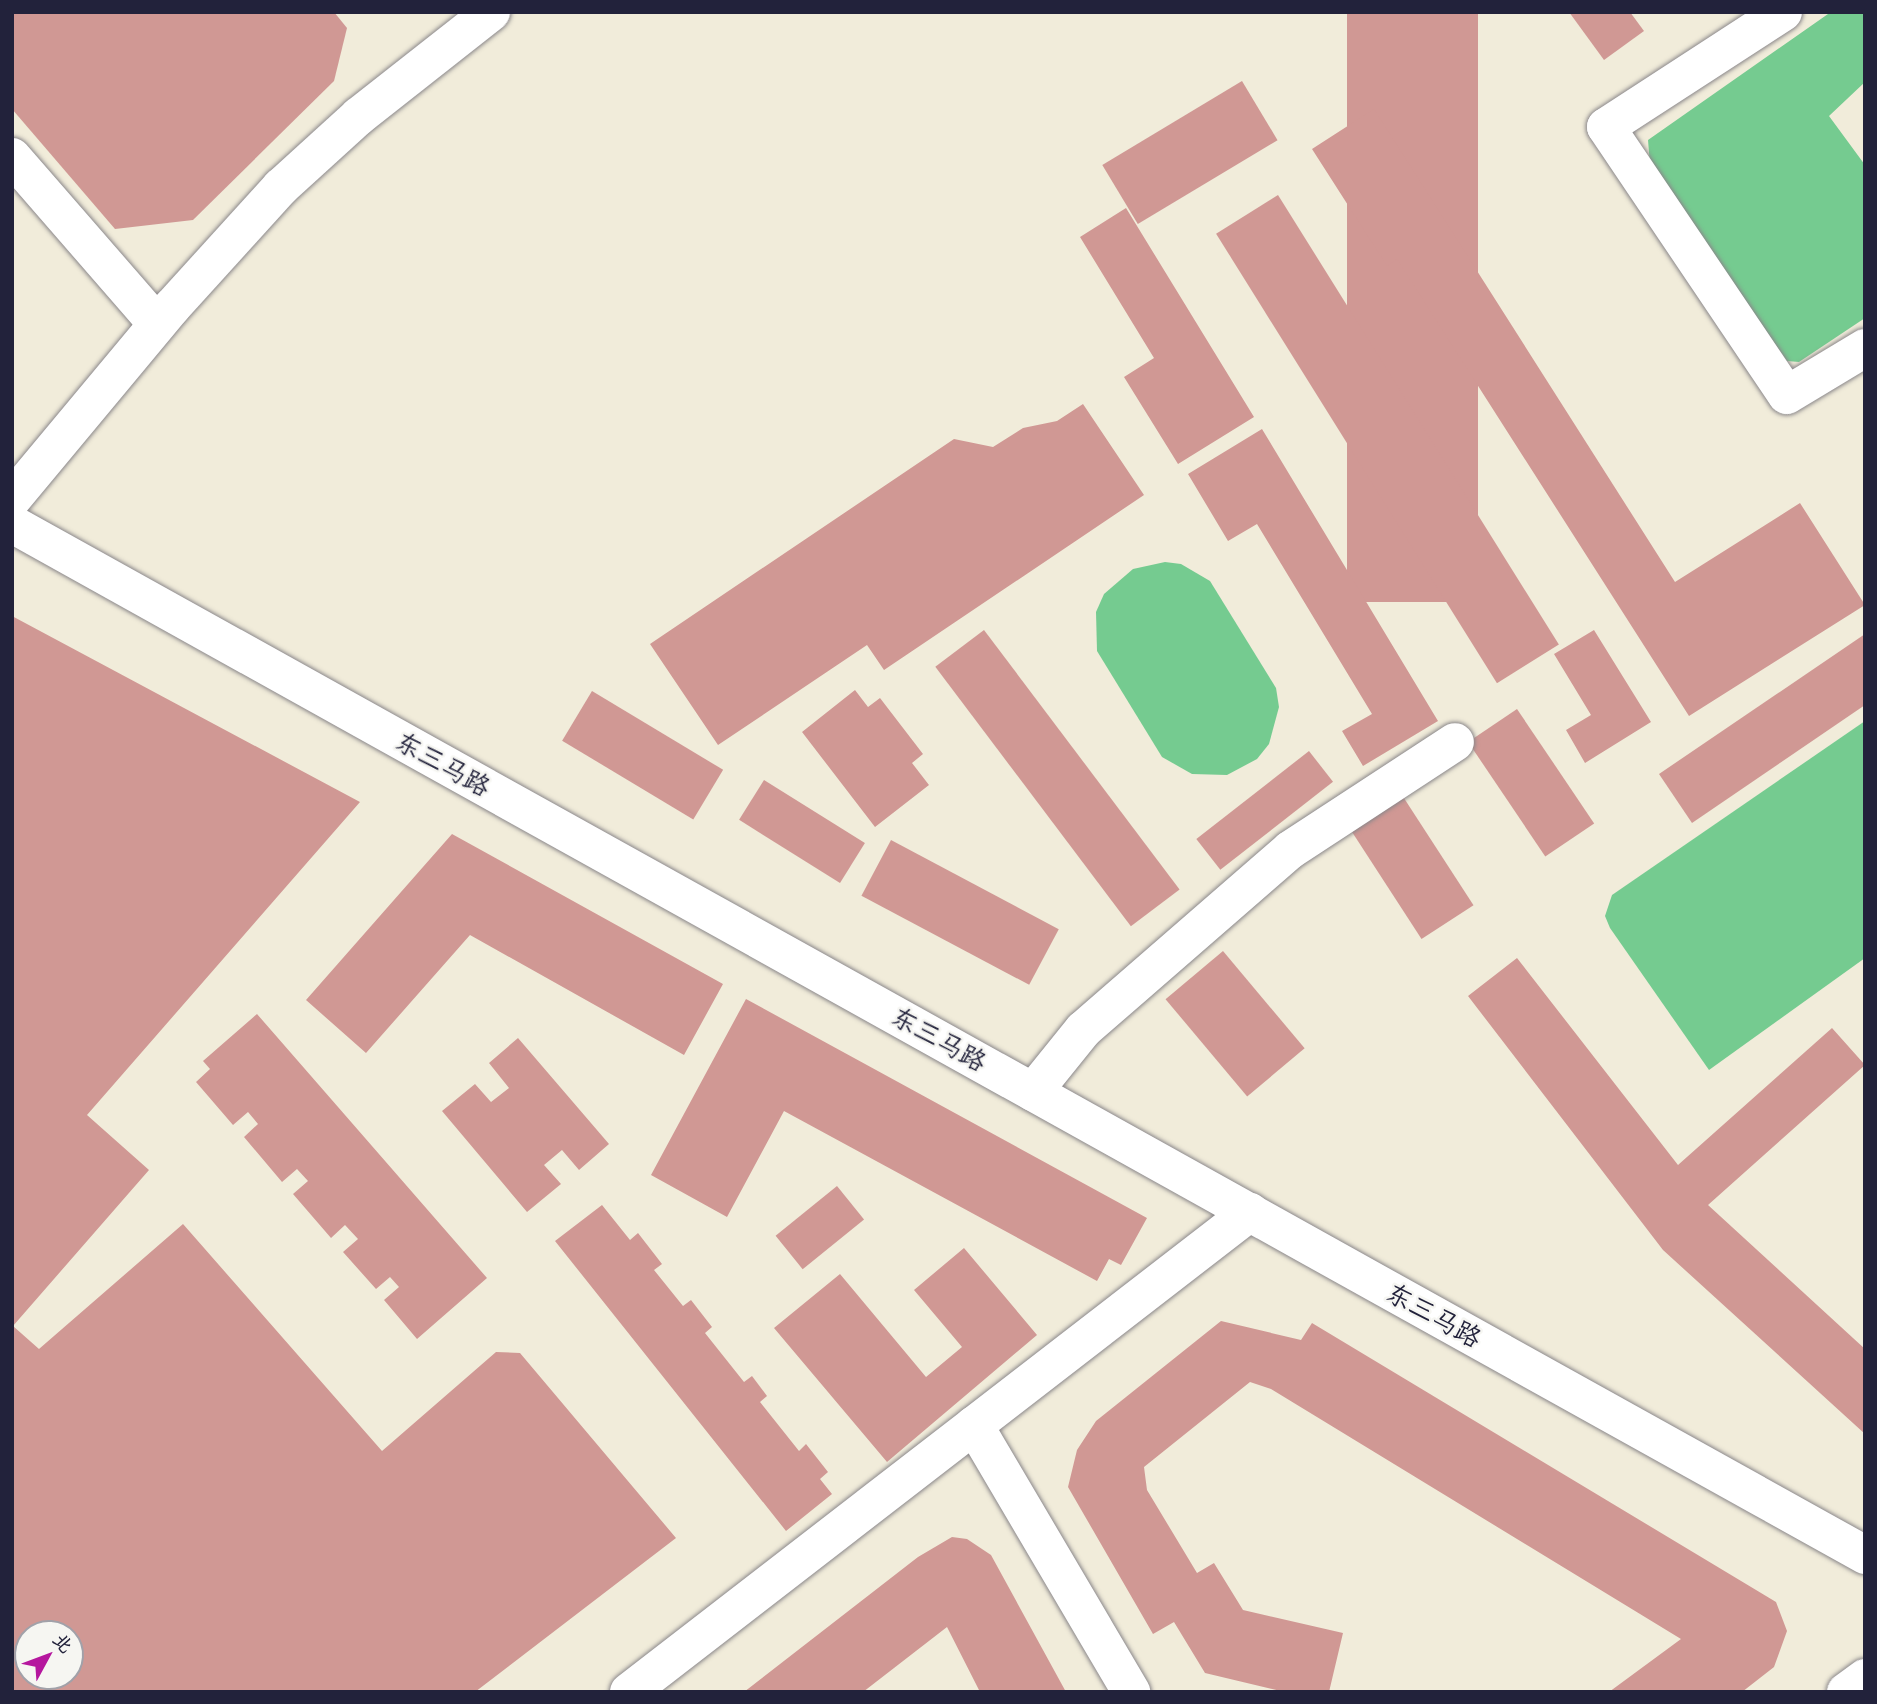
<!DOCTYPE html>
<html>
<head>
<meta charset="utf-8">
<style>
	body { margin:0 }
	#map { position:relative; width:1877px; height:1704px; overflow:hidden; background:#f1ecda; font-family:"Patrick Hand","LXGW WenKai TC",sans-serif }
	div>[style] { position:absolute }
	.green>* { inset:0; background:#75cb90 }
	.building>* { inset:0; background:#d09894; transform-origin:0 0 }
	.roads { filter:drop-shadow(0 0 2px #8a878a) drop-shadow(0 0 2px #8a878a) }
	.minor>* { height:38px; margin:-19px; padding:0 19px; transform-origin:19px; border-radius:19px; background:#fff }
	span { translate:-50% -50%; white-space:nowrap; text-align:center; line-height:1.15; -webkit-text-stroke:5px #f6f6f2; paint-order:stroke }
	.street-label { font-size:26px; color:#22223b }
	.frame { position:absolute; inset:0; border:14px solid #22223b; pointer-events:none }
	.north { position:absolute; left:14px; top:1620px; width:70px; height:70px; box-sizing:border-box; background:#f6f6f2; border:2px solid #a1a1a9; border-radius:50%; rotate:49deg; font-size:19px; font-weight:700; line-height:28px; text-align:center; color:#22223b }
	.north::after { content:''; display:block; margin:auto; width:24px; height:32px; background:#b5179e; clip-path:polygon(50% 0,100% 100%,50% 72%,0 100%) }
</style>
</head>
<body>
<div id="map">
	<div class="green">
		<div style="clip-path:polygon(1865px 12px,1865px 82px,1829px 116px,1865px 165px,1865px 318px,1799px 362px,1787px 361px,1650px 165px,1648px 140px,1828px 14px)"></div>
		<div style="clip-path:polygon(1165px 562px,1181px 564px,1210px 581px,1276px 688px,1279px 707px,1269px 744px,1257px 759px,1227px 775px,1192px 774px,1162px 757px,1097px 651px,1096px 612px,1104px 594px,1133px 569px)"></div>
		<div style="clip-path:polygon(1865px 721px,1865px 958px,1709px 1070px,1610px 928px,1605px 916px,1612px 895px)"></div>
	</div>
	<div class="building">
		<div style="clip-path:polygon(12px 12px,334px 12px,347px 28px,334px 81px,193px 220px,115px 229px,12px 109px)"></div>
		<div style="left:1347px;top:12px;width:131px;height:590px"></div>
		<div style="clip-path:polygon(1569px 12px,1630px 12px,1644px 31px,1604px 60px)"></div>
		<div style="left:1242px;top:81px;width:69px;height:163px;rotate:59deg"></div>
		<div style="clip-path:polygon(1374px 109px,1675px 582px,1800px 503px,1865px 605px,1689px 716px,1397px 259px,1387px 266px,1312px 149px)"></div>
		<div style="left:1278px;top:195px;width:530px;height:73px;rotate:58deg"></div>
		<div style="clip-path:polygon(1126px 208px,1254px 417px,1178px 464px,1124px 377px,1154px 358px,1080px 237px)"></div>
		<div style="clip-path:polygon(1083px 404px,1144px 495px,884px 670px,867px 645px,718px 745px,650px 644px,954px 439px,993px 447px,1023px 428px,1057px 421px)"></div>
		<div style="clip-path:polygon(1262px 429px,1438px 721px,1363px 766px,1342px 731px,1372px 714px,1257px 524px,1228px 541px,1188px 474px)"></div>
		<div style="clip-path:polygon(evenodd,12px 616px,360px 802px,87px 1115px,149px 1170px,13px 1326px,39px 1349px,183px 1224px,382px 1451px,496px 1352px,520px 1353px,676px 1538px,475px 1692px,12px 1692px,12px 616px,28px 1634px,70px 1634px,70px 1676px,28px 1676px,28px 1634px)"></div>
		<div style="left:984px;top:630px;width:325px;height:61px;rotate:53deg"></div>
		<div style="clip-path:polygon(1594px 630px,1651px 722px,1585px 763px,1566px 730px,1591px 715px,1554px 654px)"></div>
		<div style="clip-path:polygon(1865px 634px,1865px 705px,1692px 823px,1659px 774px)"></div>
		<div style="clip-path:polygon(855px 690px,868px 707px,880px 698px,923px 754px,912px 763px,929px 785px,875px 827px,802px 732px)"></div>
		<div style="left:592px;top:691px;width:153px;height:58px;rotate:31deg"></div>
		<div style="left:1517px;top:709px;width:138px;height:59px;rotate:56deg"></div>
		<div style="left:1309px;top:751px;width:39px;height:143px;rotate:52deg"></div>
		<div style="left:764px;top:780px;width:119px;height:47px;rotate:32deg"></div>
		<div style="left:1400px;top:792px;width:135px;height:62px;rotate:57deg"></div>
		<div style="clip-path:polygon(452px 834px,723px 984px,684px 1055px,470px 935px,366px 1053px,306px 1000px)"></div>
		<div style="left:891px;top:840px;width:190px;height:63px;rotate:28deg"></div>
		<div style="left:1223px;top:951px;width:127px;height:75px;rotate:50deg"></div>
		<div style="clip-path:polygon(1517px 958px,1678px 1165px,1832px 1028px,1865px 1065px,1708px 1205px,1865px 1349px,1865px 1434px,1663px 1250px,1468px 996px)"></div>
		<div style="clip-path:polygon(746px 999px,1147px 1218px,1121px 1265px,1109px 1259px,1097px 1281px,784px 1111px,727px 1217px,651px 1175px)"></div>
		<div style="clip-path:polygon(257px 1014px,487px 1278px,417px 1339px,384px 1300px,399px 1287px,390px 1277px,376px 1289px,343px 1252px,358px 1239px,345px 1225px,331px 1238px,293px 1194px,308px 1181px,297px 1169px,282px 1182px,244px 1137px,258px 1124px,248px 1112px,233px 1125px,196px 1082px,210px 1069px,203px 1061px)"></div>
		<div style="clip-path:polygon(518px 1038px,609px 1144px,579px 1170px,562px 1150px,544px 1165px,561px 1184px,527px 1212px,442px 1111px,475px 1084px,491px 1102px,509px 1088px,489px 1063px)"></div>
		<div style="left:837px;top:1186px;width:43px;height:79px;rotate:51deg"></div>
		<div style="clip-path:polygon(602px 1205px,630px 1240px,638px 1233px,662px 1264px,654px 1270px,683px 1306px,691px 1300px,712px 1327px,705px 1333px,744px 1382px,752px 1376px,767px 1396px,760px 1402px,799px 1451px,806px 1444px,828px 1472px,820px 1479px,832px 1494px,786px 1531px,555px 1241px)"></div>
		<div style="clip-path:polygon(964px 1248px,1037px 1335px,887px 1462px,774px 1328px,840px 1274px,926px 1377px,962px 1347px,914px 1290px)"></div>
		<div style="clip-path:polygon(1221px 1321px,1301px 1340px,1312px 1323px,1776px 1602px,1787px 1631px,1774px 1667px,1742px 1692px,1609px 1692px,1681px 1639px,1271px 1389px,1250px 1382px,1144px 1467px,1147px 1490px,1197px 1573px,1214px 1563px,1243px 1610px,1343px 1633px,1329px 1692px,1285px 1692px,1205px 1673px,1174px 1622px,1153px 1634px,1068px 1487px,1077px 1450px,1096px 1421px)"></div>
		<div style="clip-path:polygon(952px 1537px,967px 1539px,991px 1555px,1066px 1692px,980px 1692px,947px 1627px,863px 1692px,744px 1692px,918px 1557px)"></div>
	</div>
	<div class="roads">
		<div class="minor">
			<div style="left:1783px;top:12px;width:211px;rotate:147deg"></div>
			<div style="left:1606px;top:127px;width:323px;rotate:56deg"></div>
			<div style="left:1787px;top:395px;width:91px;rotate:-31.1deg"></div>
			<div style="left:12px;top:157px;width:221px;rotate:49deg"></div>
			<div style="left:12px;top:499px;width:250px;rotate:-50.2deg"></div>
			<div style="left:172px;top:307px;width:162px;rotate:-47.8deg"></div>
			<div style="left:281px;top:187px;width:105px;rotate:-42.3deg"></div>
			<div style="left:359px;top:116px;width:168px;rotate:-38.2deg"></div>
			<div style="left:12px;top:524px;width:2121px;rotate:29.09deg"></div>
			<div style="left:1033px;top:1092px;width:80px;rotate:-51.1deg"></div>
			<div style="left:1083px;top:1030px;width:274px;rotate:-41deg"></div>
			<div style="left:1290px;top:850px;width:197px;rotate:-33.2deg"></div>
			<div style="left:974px;top:1425px;width:310px;rotate:59.5deg"></div>
			<div style="left:629px;top:1692px;width:785px;rotate:-37.7deg"></div>
			<div style="left:1846px;top:1692px;width:24px;rotate:-36deg"></div>
		</div>
	</div>
	<div class="street-label">
		<span style="left:443px;top:764px;rotate:29deg">东三马路</span>
		<span style="left:939px;top:1039px;rotate:29deg">东三马路</span>
		<span style="left:1434px;top:1315px;rotate:29deg">东三马路</span>
	</div>
	<div class="frame"></div>
	<div class="north">北</div>
</div>
</body>
</html>
